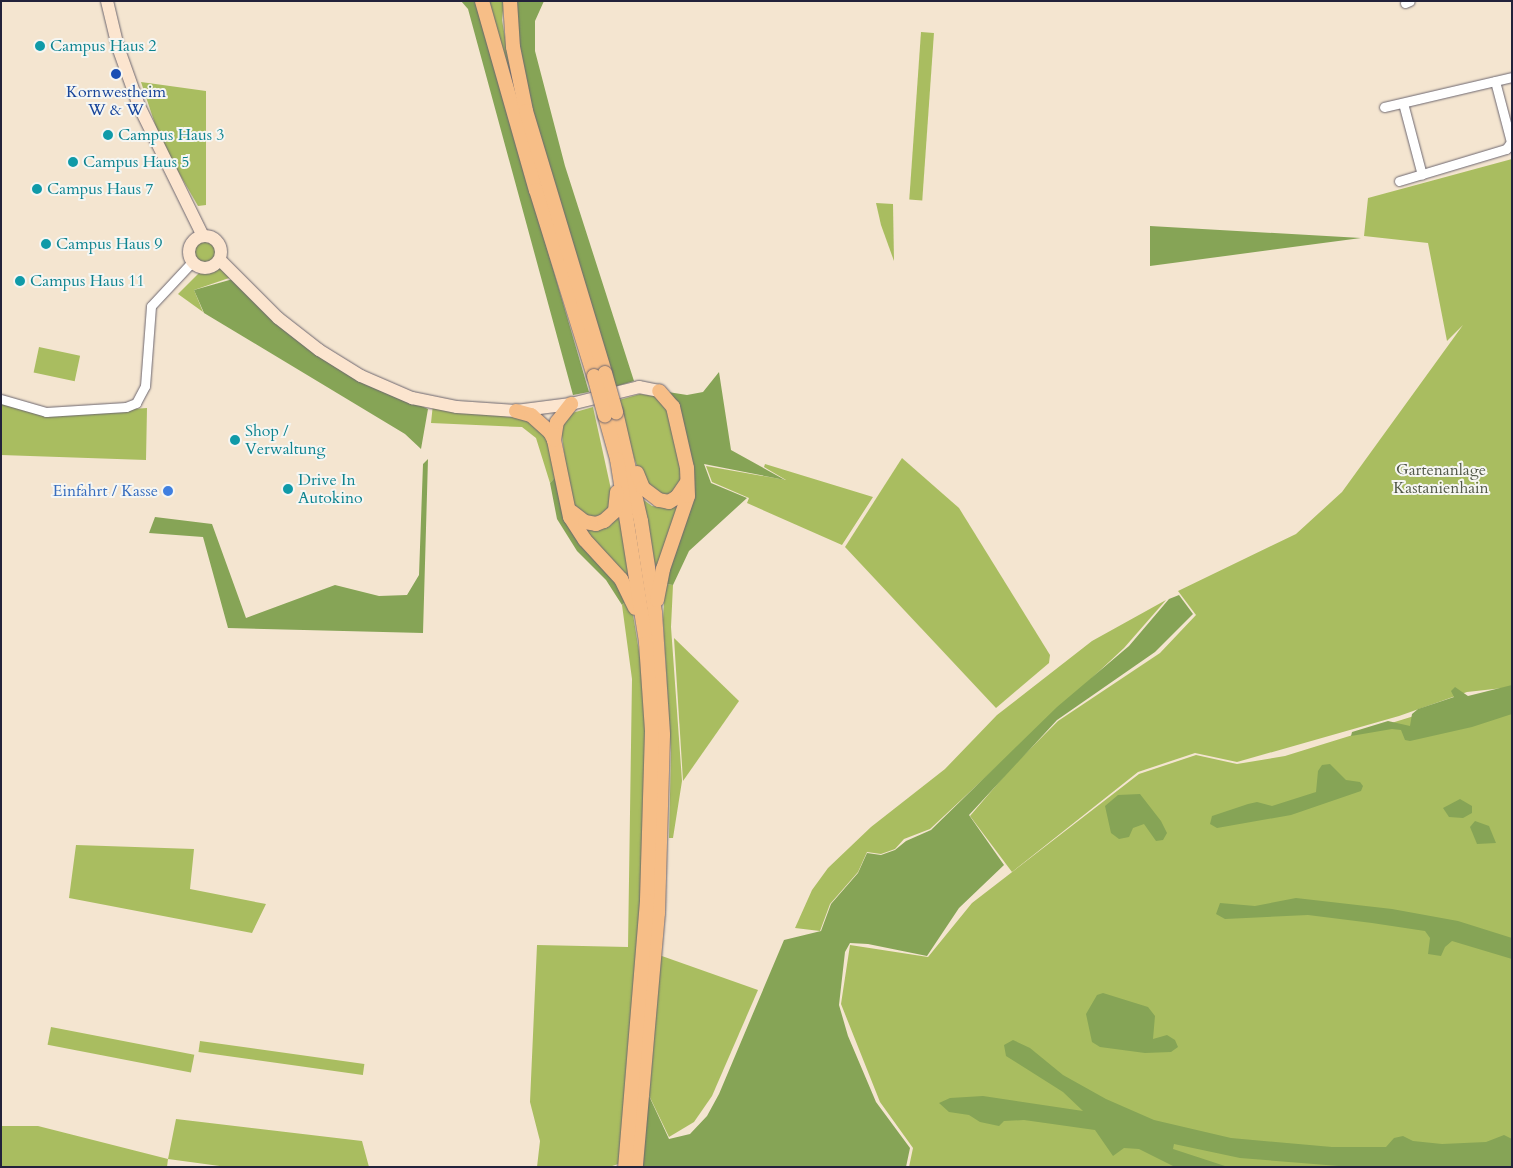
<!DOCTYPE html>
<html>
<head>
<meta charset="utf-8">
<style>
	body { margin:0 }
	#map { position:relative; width:1513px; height:1168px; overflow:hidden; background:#f4e5d0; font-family:Cardo,serif }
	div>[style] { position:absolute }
	.green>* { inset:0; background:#a9bd60; transform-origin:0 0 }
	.round { border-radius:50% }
	.forest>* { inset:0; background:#86a456 }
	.roads { filter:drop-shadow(0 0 1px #6c666f) drop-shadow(0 0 1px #6c666f) }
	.minor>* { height:9px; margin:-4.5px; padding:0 4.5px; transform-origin:4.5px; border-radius:4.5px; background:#fff }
	.secondary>* { height:12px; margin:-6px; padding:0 6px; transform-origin:6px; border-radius:6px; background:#fce5cf }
	.secondary>.ring { margin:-6px; padding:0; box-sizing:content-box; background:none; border:12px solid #fce5cf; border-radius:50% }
	.trunk>* { height:14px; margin:-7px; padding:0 7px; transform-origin:7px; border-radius:7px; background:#f7be87 }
	.bridges { filter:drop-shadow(0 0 1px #6c666f) drop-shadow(0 0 1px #6c666f) }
	.trunk-bridge>* { height:14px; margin:-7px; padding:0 7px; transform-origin:7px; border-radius:7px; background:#f7be87 }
	.dots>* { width:14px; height:14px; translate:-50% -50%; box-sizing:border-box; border:2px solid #f6f6f2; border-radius:50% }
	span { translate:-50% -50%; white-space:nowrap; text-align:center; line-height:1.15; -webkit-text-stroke:4px #f6f6f2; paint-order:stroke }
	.culture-label { font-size:16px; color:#0d838f }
	.left { translate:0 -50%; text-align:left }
	.transit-label { font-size:16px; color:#164399 }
	.park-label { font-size:16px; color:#515848 }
	.shop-label { font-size:16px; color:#366cbe }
	.right { translate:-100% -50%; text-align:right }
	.frame { position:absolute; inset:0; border:2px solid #22223b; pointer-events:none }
</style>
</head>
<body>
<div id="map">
	<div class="green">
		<div style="clip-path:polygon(488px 1px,504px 1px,502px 20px,516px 101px)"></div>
		<div style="left:921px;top:32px;width:13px;height:168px;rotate:4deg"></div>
		<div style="clip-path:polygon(141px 82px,206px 91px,206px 205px,198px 206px,161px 142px)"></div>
		<div style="clip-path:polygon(1512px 159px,1512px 687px,1467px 692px,1399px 716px,1237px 762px,1195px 753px,1138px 772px,1012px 872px,970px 816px,1012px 767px,1058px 721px,1160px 653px,1196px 615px,1178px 591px,1296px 534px,1342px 492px,1463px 325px,1447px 341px,1428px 243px,1364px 236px,1368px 198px)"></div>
		<div style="clip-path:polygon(876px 203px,893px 204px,894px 261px,881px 225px)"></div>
		<div class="round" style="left:195px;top:241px;width:22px;height:22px"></div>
		<div style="clip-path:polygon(222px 268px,232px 277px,194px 290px,203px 312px,178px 294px,200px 272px)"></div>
		<div style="left:39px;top:347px;width:42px;height:26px;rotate:12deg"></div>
		<div style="clip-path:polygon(640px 394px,661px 397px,670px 413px,682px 480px,670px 497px,657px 496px,644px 485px,634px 458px,619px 400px)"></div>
		<div style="clip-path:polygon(1px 403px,46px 415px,147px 408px,146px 460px,1px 455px)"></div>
		<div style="clip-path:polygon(433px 404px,540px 422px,560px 472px,550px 483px,536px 438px,522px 427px,431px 423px)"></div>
		<div style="clip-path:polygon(593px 407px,612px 494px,608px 514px,594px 520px,580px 515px,570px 500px,561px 428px,572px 413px)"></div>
		<div style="clip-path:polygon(902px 458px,959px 508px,1050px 655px,1049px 663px,996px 708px,845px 547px)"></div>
		<div style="clip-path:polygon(765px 464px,873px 497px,842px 545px,747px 503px,749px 498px,712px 482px,706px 466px,786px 480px,764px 467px)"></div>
		<div style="clip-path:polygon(641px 498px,652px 506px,670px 508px,682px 503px,658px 570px,651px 556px)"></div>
		<div style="clip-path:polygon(617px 516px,625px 531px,635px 595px,582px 528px,597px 530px,611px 525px)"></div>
		<div style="clip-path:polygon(665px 584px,673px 585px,671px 627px,682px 781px,673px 838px,669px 838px,671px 753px,663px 620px)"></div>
		<div style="clip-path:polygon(630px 596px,652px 731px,625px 1162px,609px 1167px,537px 1167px,540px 1141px,530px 1102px,537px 945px,628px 947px,632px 679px,622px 605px)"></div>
		<div style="clip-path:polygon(1166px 600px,1124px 648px,930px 829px,904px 839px,895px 849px,881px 854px,867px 852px,858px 872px,830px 904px,820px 931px,795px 928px,812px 890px,828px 868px,871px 827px,945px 769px,997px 715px,1092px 641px)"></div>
		<div style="clip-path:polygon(674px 638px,739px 701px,683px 781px)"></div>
		<div style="clip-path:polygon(1512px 690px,1512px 1167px,909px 1167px,913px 1148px,880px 1102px,841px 1004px,850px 945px,928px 957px,972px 903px,1139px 774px,1196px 755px,1237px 764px,1285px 756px,1485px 694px)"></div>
		<div style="clip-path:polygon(76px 845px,194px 849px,190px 889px,266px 904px,252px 933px,69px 898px)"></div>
		<div style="clip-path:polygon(659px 955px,758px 990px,712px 1096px,694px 1122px,669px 1137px,643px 1083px)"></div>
		<div style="left:51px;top:1027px;width:146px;height:18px;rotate:11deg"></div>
		<div style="left:200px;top:1041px;width:166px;height:11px;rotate:8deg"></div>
		<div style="clip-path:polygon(176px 1119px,362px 1141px,369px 1167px,227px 1167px,168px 1159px,167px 1167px,1px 1167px,1px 1126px,38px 1126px,168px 1159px)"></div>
	</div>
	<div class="forest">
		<div style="clip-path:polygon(461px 1px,475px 1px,589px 392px,573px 395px,468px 9px)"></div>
		<div style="clip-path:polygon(516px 1px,544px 1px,535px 21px,535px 51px,565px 166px,634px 381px,614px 387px,537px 139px,518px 52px)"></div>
		<div style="clip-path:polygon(1150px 226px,1361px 238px,1150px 266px)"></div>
		<div style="clip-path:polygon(233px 279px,335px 367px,428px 409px,421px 449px,405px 434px,204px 313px,194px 290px)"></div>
		<div style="clip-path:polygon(719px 372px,731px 450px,785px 480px,704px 464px,711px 483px,747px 498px,689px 551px,673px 585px,665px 584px,690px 506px,668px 392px,687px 395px,703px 392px)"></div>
		<div style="clip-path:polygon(428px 459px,423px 633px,228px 628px,203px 537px,149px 533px,155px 517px,212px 524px,246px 618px,335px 585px,379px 596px,407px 595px,419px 575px,423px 464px)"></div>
		<div style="clip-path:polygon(560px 472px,566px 505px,630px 596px,622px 605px,606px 580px,577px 551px,557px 519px,550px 483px)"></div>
		<div style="clip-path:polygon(1179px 595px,1193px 614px,1155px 652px,1057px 720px,969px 815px,1004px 865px,959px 908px,927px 956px,868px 944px,850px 943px,845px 952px,839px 1005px,848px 1036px,876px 1102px,910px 1148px,906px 1167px,636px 1167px,643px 1083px,669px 1139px,690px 1134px,707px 1116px,719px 1094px,784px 940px,821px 931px,831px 904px,858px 873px,867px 853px,881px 855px,895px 850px,906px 841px,931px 830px,1057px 707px,1129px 646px,1169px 599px)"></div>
		<div style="clip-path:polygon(1512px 685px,1512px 714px,1472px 727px,1410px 741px,1405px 740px,1401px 730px,1392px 729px,1351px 736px,1352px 732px,1388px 721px,1410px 726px,1412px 714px,1418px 709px,1454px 697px,1451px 691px,1455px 687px,1468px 696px)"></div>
		<div style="clip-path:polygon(1330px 764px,1346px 780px,1360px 782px,1363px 786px,1361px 791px,1291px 815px,1217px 828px,1210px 824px,1212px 816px,1248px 804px,1257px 802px,1272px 806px,1316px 792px,1318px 771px,1322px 765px)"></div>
		<div style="clip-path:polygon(1140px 794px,1161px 821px,1167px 833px,1163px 840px,1156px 841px,1144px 824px,1133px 828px,1129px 837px,1119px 839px,1111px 833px,1105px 806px,1118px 795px)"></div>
		<div style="clip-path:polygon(1460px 799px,1472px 806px,1472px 813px,1463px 818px,1449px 817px,1443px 808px)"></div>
		<div style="clip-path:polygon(1475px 821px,1489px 826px,1496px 843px,1477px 844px,1470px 827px)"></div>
		<div style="clip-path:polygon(1296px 898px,1392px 909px,1458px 921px,1512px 938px,1512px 959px,1452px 941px,1445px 947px,1441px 956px,1428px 954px,1430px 938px,1425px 931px,1372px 923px,1308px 915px,1225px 919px,1216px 914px,1220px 903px,1255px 906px)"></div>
		<div style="clip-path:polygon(1103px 993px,1148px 1007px,1155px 1016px,1153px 1039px,1167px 1035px,1175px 1040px,1178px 1047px,1171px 1052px,1145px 1053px,1100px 1047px,1092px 1042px,1086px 1014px,1097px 995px)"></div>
		<div style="clip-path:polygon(1013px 1040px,1030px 1048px,1063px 1075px,1106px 1099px,1154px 1120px,1231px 1138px,1332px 1147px,1386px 1147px,1394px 1138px,1403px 1136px,1413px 1141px,1442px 1144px,1486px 1142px,1504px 1135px,1512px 1139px,1512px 1166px,1351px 1167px,1240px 1158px,1174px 1144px,1173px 1149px,1228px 1167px,1175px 1167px,1139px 1149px,1124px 1148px,1113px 1156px,1095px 1130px,1024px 1120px,1004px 1121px,999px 1126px,980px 1122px,969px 1115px,949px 1112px,939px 1103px,950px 1098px,983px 1096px,1083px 1111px,1063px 1092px,1006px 1056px,1004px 1045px)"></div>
	</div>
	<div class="roads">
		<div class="minor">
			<div style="left:1405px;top:3px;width:5px;rotate:-22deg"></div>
			<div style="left:1403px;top:103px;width:74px;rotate:75.2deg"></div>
			<div style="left:1384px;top:107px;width:131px;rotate:-13.2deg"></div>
			<div style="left:1399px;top:181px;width:112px;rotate:-16.7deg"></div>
			<div style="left:1506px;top:149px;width:9px;rotate:-54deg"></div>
			<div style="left:1511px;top:142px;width:63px;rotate:-104.7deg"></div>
			<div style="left:1px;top:399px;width:47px;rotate:16.1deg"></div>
			<div style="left:46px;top:412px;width:80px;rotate:-3.6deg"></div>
			<div style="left:126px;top:407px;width:11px;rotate:-22deg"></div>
			<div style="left:136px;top:403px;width:19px;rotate:-62deg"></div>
			<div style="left:145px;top:386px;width:80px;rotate:-85.7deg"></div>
			<div style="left:151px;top:306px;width:60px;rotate:-47deg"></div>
		</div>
		<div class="secondary">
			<div style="left:107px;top:1px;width:47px;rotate:76.6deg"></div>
			<div style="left:118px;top:47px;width:63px;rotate:70.4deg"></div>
			<div style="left:139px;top:106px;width:145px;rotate:63.8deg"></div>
			<div class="ring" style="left:189px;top:236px;width:20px;height:20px"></div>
			<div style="left:220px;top:260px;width:82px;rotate:45deg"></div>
			<div style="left:278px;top:318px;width:52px;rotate:38deg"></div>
			<div style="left:319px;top:350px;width:49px;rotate:31.8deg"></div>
			<div style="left:361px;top:376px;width:56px;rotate:23.3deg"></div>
			<div style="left:412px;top:398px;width:46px;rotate:11.3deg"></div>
			<div style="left:457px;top:407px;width:59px;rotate:3.9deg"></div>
			<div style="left:516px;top:411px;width:55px;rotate:-7.3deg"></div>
			<div style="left:571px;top:404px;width:70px;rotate:-14deg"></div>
			<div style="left:639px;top:387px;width:20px;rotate:11deg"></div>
		</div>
		<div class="trunk">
			<div style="left:482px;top:1px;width:197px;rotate:74.1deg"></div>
			<div style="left:536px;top:190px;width:195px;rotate:72.7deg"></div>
			<div style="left:510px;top:1px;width:46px;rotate:86.3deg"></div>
			<div style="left:513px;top:47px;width:65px;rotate:78.5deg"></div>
			<div style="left:526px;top:111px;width:274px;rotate:73.2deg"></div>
			<div style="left:516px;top:411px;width:16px;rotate:15deg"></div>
			<div style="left:531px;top:415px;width:25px;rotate:42deg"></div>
			<div style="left:550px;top:432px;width:9px;rotate:63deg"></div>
			<div style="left:554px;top:440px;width:79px;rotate:78.3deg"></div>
			<div style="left:570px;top:517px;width:27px;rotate:57deg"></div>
			<div style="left:585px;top:540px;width:53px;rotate:47.3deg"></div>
			<div style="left:621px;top:579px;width:32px;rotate:64deg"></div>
			<div style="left:616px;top:412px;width:112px;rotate:77.1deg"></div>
			<div style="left:641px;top:521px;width:93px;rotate:81.3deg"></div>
			<div style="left:655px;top:613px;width:122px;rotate:86.2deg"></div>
			<div style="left:663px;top:735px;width:178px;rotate:91.6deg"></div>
			<div style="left:658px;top:913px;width:255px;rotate:95deg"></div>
			<div style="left:605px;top:416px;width:45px;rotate:74.4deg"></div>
			<div style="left:617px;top:459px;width:186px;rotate:81deg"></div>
			<div style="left:646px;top:643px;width:88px;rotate:86.1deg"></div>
			<div style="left:652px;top:731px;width:170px;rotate:91.7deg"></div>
			<div style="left:647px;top:901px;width:267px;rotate:94.7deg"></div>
			<div style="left:554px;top:440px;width:18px;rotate:-81deg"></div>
			<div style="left:557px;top:422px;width:23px;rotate:-52deg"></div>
			<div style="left:637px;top:473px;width:16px;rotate:68deg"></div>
			<div style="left:643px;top:488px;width:20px;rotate:37deg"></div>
			<div style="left:659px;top:500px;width:10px;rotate:11deg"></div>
			<div style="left:669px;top:502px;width:9px;rotate:-32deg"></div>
			<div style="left:677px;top:497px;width:18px;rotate:-56deg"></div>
			<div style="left:572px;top:512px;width:16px;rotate:38deg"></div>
			<div style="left:585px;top:522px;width:11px;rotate:10deg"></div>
			<div style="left:596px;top:524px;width:9px;rotate:-21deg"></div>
			<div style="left:604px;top:521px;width:15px;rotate:-42deg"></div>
			<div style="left:615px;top:511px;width:19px;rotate:-84deg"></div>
			<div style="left:657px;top:600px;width:32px;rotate:-79deg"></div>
			<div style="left:663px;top:569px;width:77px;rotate:-71.1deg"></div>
			<div style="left:688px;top:496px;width:28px;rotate:-92deg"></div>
			<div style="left:687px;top:468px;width:63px;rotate:-102.9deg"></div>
			<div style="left:673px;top:407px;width:21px;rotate:-131deg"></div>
		</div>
	</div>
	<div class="bridges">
		<div class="trunk-bridge">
			<div style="left:605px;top:373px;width:41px;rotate:74.2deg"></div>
			<div style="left:594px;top:376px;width:41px;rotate:74.6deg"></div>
		</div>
	</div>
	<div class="dots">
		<div style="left:40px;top:46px;background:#0f9aa8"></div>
		<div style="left:116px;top:74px;background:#1a4fb4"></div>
		<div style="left:108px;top:135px;background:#0f9aa8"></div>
		<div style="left:73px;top:162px;background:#0f9aa8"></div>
		<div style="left:37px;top:189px;background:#0f9aa8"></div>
		<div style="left:46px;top:244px;background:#0f9aa8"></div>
		<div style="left:20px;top:281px;background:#0f9aa8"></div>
		<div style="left:235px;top:440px;background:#0f9aa8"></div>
		<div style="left:288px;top:489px;background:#0f9aa8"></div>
		<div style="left:168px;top:491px;background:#3f7fe0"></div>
	</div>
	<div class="culture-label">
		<span class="left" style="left:50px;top:46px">Campus Haus 2</span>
		<span class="left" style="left:118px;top:135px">Campus Haus 3</span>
		<span class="left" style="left:83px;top:162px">Campus Haus 5</span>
		<span class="left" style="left:47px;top:189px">Campus Haus 7</span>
		<span class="left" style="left:56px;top:244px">Campus Haus 9</span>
		<span class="left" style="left:30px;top:281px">Campus Haus 11</span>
		<span class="left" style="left:245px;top:440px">Shop /<br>Verwaltung</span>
		<span class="left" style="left:298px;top:489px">Drive In<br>Autokino</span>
	</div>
	<div class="transit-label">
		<span style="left:116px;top:101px">Kornwestheim<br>W &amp; W</span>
	</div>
	<div class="park-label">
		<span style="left:1441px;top:479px">Gartenanlage<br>Kastanienhain</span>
	</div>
	<div class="shop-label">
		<span class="right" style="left:158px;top:491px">Einfahrt / Kasse</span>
	</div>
	<div class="frame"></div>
</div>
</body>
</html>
